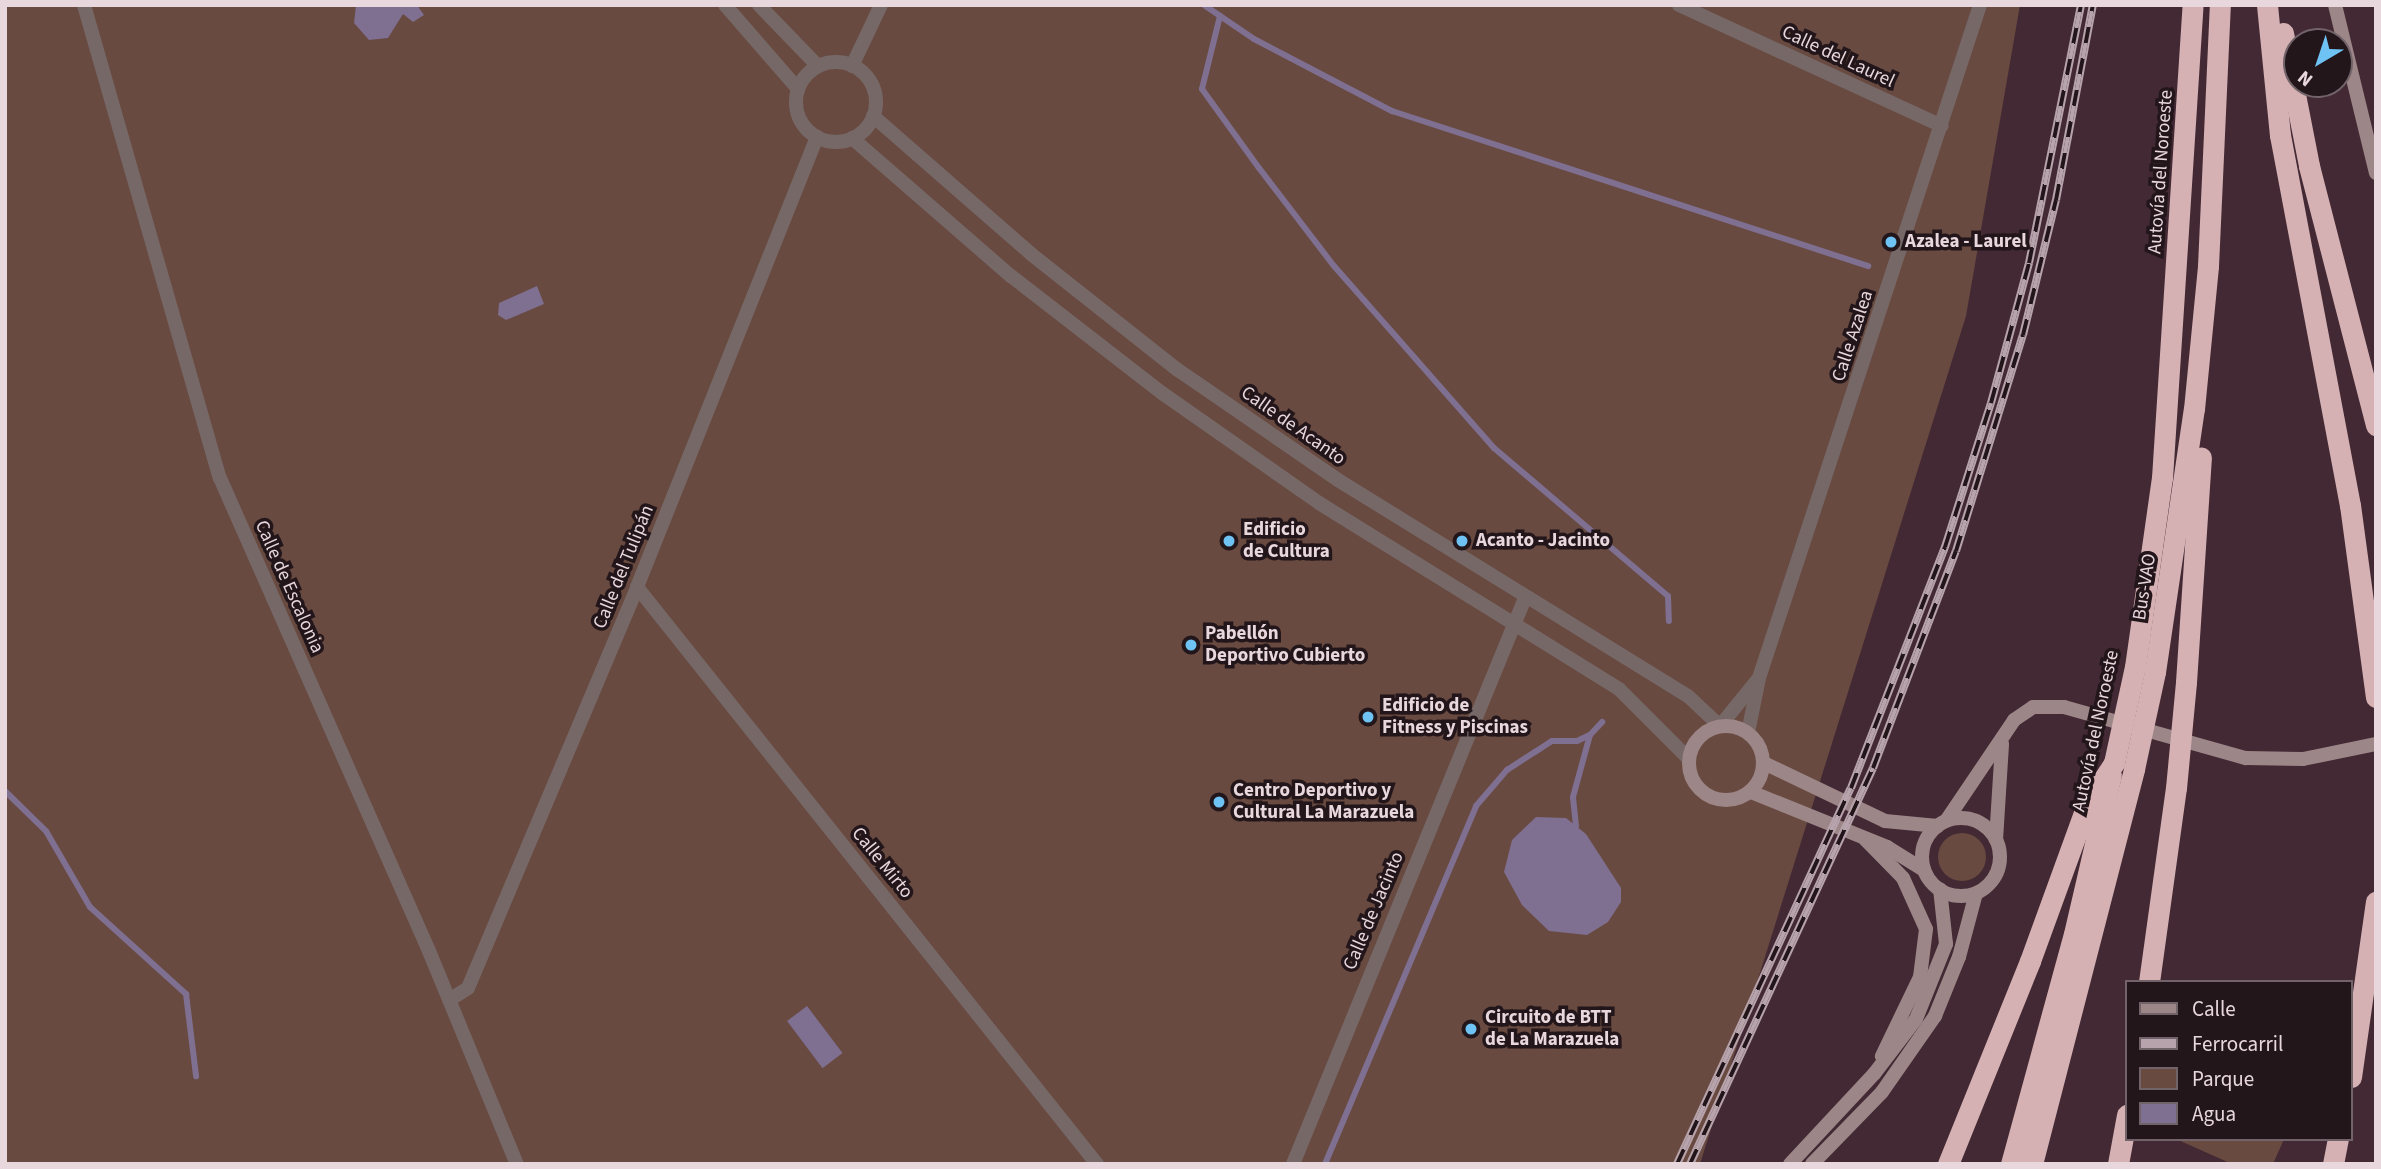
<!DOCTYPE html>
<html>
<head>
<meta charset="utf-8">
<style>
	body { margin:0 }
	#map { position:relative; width:2381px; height:1169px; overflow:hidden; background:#432934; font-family:"Source Sans 3",sans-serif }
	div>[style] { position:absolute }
	.green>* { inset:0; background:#684a40 }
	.round { border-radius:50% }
	.water>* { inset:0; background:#7f6f90; transform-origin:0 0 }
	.stream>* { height:6px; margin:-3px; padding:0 3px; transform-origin:3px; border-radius:3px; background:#7f6f90 }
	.street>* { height:14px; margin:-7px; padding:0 7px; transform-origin:7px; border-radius:7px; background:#776868 }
	.street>.ring { margin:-7px; padding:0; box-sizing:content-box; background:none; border:14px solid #776868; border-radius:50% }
	.secondary>* { height:14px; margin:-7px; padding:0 7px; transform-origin:7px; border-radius:7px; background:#9d8687 }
	.secondary>.ring { margin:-7px; padding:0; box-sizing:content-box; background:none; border:14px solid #9d8687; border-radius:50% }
	.highway>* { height:21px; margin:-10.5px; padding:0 10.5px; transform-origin:10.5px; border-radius:10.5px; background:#d5b1b3 }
	.rail>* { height:8px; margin-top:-4px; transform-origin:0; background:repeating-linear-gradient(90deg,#22161b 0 16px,#b7a3ab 0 32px); box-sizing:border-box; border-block:2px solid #b7a3ab }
	.highway-bridge>* { height:21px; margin:-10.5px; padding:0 10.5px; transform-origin:10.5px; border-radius:10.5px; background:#d5b1b3 }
	.dots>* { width:19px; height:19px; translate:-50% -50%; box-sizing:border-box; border:4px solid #22161b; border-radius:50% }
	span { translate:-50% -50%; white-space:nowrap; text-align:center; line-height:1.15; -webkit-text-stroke:7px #22161b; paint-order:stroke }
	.street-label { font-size:19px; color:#e8d7dd }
	.poi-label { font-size:19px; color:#e8d7dd; font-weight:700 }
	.left { translate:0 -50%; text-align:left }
	.frame { position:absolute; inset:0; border:7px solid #e8d7dd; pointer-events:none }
	.legend { position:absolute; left:2125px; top:980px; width:228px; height:161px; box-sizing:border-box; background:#22161b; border:2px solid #716369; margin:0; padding:9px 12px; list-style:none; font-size:21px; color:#e8d7dd }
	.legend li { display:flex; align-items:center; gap:14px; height:35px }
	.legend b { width:35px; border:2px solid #716369 }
	.north { position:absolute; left:2283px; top:28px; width:70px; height:70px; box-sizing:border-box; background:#22161b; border:2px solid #716369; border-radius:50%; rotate:219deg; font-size:19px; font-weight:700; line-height:28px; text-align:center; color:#e8d7dd }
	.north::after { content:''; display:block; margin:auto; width:24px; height:32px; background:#6fc2f4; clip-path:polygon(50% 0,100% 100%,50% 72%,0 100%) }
</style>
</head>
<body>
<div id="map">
	<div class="green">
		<div style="clip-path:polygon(5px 5px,2020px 5px,1966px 316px,1700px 1164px,5px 1164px)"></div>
		<div class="round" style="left:1938px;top:833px;width:48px;height:48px"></div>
		<div style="clip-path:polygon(2176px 1139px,2284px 1139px,2273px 1164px,2232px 1164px)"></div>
	</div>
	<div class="water">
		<div style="clip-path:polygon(356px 5px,417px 5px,424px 15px,413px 22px,403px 14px,388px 38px,369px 40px,354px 23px)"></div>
		<div style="clip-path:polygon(537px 286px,544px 304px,506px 320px,498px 315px,499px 303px)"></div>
		<div style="clip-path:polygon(1536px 817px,1566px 818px,1586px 834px,1621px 888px,1621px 902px,1608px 922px,1587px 935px,1549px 931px,1522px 905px,1504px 872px,1512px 840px)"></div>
		<div style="left:807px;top:1006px;width:59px;height:25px;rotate:53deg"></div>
	</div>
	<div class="stream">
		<div style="left:1204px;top:5px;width:60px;rotate:34.2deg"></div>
		<div style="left:1254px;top:39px;width:156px;rotate:27.6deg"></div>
		<div style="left:1392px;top:111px;width:501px;rotate:18.04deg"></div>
		<div style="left:1220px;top:16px;width:75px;rotate:103.9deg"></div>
		<div style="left:1202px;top:89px;width:97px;rotate:54.2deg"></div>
		<div style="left:1259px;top:168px;width:123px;rotate:52.6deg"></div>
		<div style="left:1334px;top:266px;width:242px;rotate:48.7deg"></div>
		<div style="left:1494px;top:448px;width:228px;rotate:40.4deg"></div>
		<div style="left:1668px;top:596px;width:25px;rotate:88deg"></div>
		<div style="left:5px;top:791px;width:57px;rotate:44.3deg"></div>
		<div style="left:46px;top:831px;width:88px;rotate:59.9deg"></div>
		<div style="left:90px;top:907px;width:130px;rotate:42.2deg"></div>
		<div style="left:186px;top:994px;width:83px;rotate:83deg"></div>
		<div style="left:1576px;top:826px;width:29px;rotate:-96deg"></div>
		<div style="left:1573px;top:797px;width:64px;rotate:-74.7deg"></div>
		<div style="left:1325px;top:1164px;width:389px;rotate:-67.1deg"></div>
		<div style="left:1476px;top:806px;width:48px;rotate:-49.3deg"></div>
		<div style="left:1507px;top:770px;width:33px;rotate:-33deg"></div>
		<div style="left:1535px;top:752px;width:20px;rotate:-33deg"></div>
		<div style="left:1552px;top:741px;width:25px"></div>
		<div style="left:1577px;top:741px;width:14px;rotate:-25deg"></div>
		<div style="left:1590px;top:735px;width:18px;rotate:-47deg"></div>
	</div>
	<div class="street">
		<div style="left:84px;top:5px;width:492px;rotate:74deg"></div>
		<div style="left:220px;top:478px;width:517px;rotate:66.16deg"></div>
		<div style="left:429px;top:951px;width:230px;rotate:67.6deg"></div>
		<div style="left:725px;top:5px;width:111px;rotate:49deg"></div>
		<div style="left:759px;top:5px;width:85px;rotate:46deg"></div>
		<div style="left:1679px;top:5px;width:289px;rotate:24.7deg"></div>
		<div class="ring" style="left:796px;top:62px;width:66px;height:66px"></div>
		<div style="left:852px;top:66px;width:68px;rotate:-64.6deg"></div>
		<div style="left:873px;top:116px;width:210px;rotate:41.1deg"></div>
		<div style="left:1031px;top:254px;width:187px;rotate:38.3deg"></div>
		<div style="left:1178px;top:370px;width:194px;rotate:34.5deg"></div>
		<div style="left:1338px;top:480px;width:411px;rotate:31.7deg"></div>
		<div style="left:1688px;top:696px;width:44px;rotate:43.2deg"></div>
		<div style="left:1720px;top:726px;width:62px;rotate:-50.9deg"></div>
		<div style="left:852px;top:138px;width:211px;rotate:41deg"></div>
		<div style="left:1011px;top:276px;width:191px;rotate:37.8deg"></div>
		<div style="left:1162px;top:393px;width:192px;rotate:35deg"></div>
		<div style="left:1319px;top:503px;width:353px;rotate:31.8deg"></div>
		<div style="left:1619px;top:689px;width:99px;rotate:45deg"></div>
		<div style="left:637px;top:587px;width:738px;rotate:51.44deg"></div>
		<div style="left:1748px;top:733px;width:56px;rotate:-78.7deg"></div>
		<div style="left:1759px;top:678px;width:708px;rotate:-71.82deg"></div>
		<div style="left:449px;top:1000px;width:22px;rotate:-32deg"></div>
		<div style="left:468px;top:988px;width:435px;rotate:-67.1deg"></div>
		<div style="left:637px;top:587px;width:485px;rotate:-68.2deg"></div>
		<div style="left:1293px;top:1164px;width:612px;rotate:-67.71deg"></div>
	</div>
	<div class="secondary">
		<div style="left:2335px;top:5px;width:173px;rotate:76.3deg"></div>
		<div class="ring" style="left:1689px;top:726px;width:60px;height:60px"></div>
		<div style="left:1764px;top:763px;width:134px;rotate:25.6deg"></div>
		<div style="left:1885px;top:821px;width:53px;rotate:5.4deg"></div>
		<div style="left:1751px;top:792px;width:147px;rotate:22deg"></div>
		<div style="left:1887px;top:847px;width:44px;rotate:31.9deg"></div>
		<div class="ring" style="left:1922px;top:818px;width:64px;height:64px"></div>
		<div style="left:1946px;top:821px;width:122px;rotate:-56deg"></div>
		<div style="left:2014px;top:720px;width:23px;rotate:-34deg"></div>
		<div style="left:2033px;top:707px;width:31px"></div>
		<div style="left:2064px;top:707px;width:189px;rotate:15.7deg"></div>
		<div style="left:2246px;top:758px;width:57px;rotate:1deg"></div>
		<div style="left:2303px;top:759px;width:75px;rotate:-11.6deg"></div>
		<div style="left:1865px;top:839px;width:54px;rotate:45.7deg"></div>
		<div style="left:1903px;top:878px;width:56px;rotate:65.7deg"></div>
		<div style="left:1926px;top:929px;width:48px;rotate:97.1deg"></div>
		<div style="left:1920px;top:977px;width:88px;rotate:115.7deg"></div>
		<div style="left:1996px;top:840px;width:96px;rotate:-86.4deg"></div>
		<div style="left:1790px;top:1164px;width:123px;rotate:-47deg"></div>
		<div style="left:1874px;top:1074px;width:69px;rotate:-52.6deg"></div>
		<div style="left:1916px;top:1019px;width:81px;rotate:-68.2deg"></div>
		<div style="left:1946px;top:944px;width:55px;rotate:-96.2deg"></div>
		<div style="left:1812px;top:1164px;width:100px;rotate:-45.8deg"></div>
		<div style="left:1882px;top:1092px;width:93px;rotate:-55.1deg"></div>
		<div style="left:1935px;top:1016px;width:64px;rotate:-67.9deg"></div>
		<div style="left:1959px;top:957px;width:66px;rotate:-75.1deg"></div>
	</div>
	<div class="highway">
		<div style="left:2267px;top:5px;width:131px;rotate:84.3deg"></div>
		<div style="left:2280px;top:135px;width:377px;rotate:79.3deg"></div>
		<div style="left:2350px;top:505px;width:194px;rotate:82.3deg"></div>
		<div style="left:2283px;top:33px;width:136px;rotate:78.9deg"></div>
		<div style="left:2309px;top:166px;width:268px;rotate:75.5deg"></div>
		<div style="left:2135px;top:667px;width:191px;rotate:-81.9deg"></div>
		<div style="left:2162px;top:478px;width:474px;rotate:-86.3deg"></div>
		<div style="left:2155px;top:672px;width:266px;rotate:-81.6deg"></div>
		<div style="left:2194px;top:409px;width:144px;rotate:-84.4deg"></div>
		<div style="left:2208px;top:266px;width:261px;rotate:-87.4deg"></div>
		<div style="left:2186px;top:682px;width:225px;rotate:-86.2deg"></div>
		<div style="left:2149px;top:982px;width:196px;rotate:-82.1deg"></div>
		<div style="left:2351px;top:1077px;width:177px;rotate:-81.9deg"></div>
		<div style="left:1948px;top:1164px;width:219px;rotate:-68deg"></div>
		<div style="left:2030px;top:961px;width:167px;rotate:-70deg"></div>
		<div style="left:2087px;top:804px;width:49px;rotate:-56.6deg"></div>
		<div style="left:2011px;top:1164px;width:238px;rotate:-74.7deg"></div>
		<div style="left:2074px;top:934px;width:163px;rotate:-76.9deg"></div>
		<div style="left:2032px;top:1164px;width:408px;rotate:-75.5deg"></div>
		<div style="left:2118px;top:1164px;width:50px;rotate:-79.6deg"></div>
		<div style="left:2333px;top:1164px;width:25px;rotate:-79deg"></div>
	</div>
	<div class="rail">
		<div style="left:1677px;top:1164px;width:414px;rotate:-65.2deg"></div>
		<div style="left:1851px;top:788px;width:259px;rotate:-68.7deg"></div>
		<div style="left:1945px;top:547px;width:151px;rotate:-72.3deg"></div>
		<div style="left:1991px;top:403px;width:145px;rotate:-74.8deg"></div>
		<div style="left:2029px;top:263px;width:263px;rotate:-78.6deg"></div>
		<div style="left:1690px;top:1164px;width:436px;rotate:-65.2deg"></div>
		<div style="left:1873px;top:768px;width:232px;rotate:-69.1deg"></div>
		<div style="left:1956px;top:551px;width:226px;rotate:-72.8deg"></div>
		<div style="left:2023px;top:335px;width:139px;rotate:-76.3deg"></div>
		<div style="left:2056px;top:200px;width:198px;rotate:-79.3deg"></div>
	</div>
	<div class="highway-bridge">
		<div style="left:2114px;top:763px;width:98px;rotate:-77.7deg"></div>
		<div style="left:2134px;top:769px;width:99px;rotate:-77.8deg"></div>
		<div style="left:2176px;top:788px;width:106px;rotate:-84.6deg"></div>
	</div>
	<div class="dots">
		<div style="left:1891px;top:242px;background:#6fc2f4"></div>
		<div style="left:1229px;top:541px;background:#6fc2f4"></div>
		<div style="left:1462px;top:541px;background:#6fc2f4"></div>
		<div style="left:1191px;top:645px;background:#6fc2f4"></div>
		<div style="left:1368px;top:717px;background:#6fc2f4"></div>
		<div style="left:1219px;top:802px;background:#6fc2f4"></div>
		<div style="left:1471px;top:1029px;background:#6fc2f4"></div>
	</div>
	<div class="street-label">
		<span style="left:1838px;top:57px;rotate:25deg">Calle del Laurel</span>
		<span style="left:2161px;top:172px;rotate:-86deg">Autovía del Noroeste</span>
		<span style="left:1853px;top:336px;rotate:-72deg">Calle Azalea</span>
		<span style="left:1293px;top:426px;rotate:35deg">Calle de Acanto</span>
		<span style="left:624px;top:567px;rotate:-68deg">Calle del Tulipán</span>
		<span style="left:289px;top:587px;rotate:66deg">Calle de Escalonia</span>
		<span style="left:2145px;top:587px;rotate:-81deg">Bus-VAO</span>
		<span style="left:2096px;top:731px;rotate:-78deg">Autovía del Noroeste</span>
		<span style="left:882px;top:863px;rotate:51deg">Calle Mirto</span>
		<span style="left:1374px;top:911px;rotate:-67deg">Calle de Jacinto</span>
	</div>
	<div class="poi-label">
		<span class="left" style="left:1905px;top:242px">Azalea - Laurel</span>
		<span class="left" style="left:1243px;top:541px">Edificio<br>de Cultura</span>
		<span class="left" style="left:1476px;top:541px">Acanto - Jacinto</span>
		<span class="left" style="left:1205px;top:645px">Pabellón<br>Deportivo Cubierto</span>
		<span class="left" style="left:1382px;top:717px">Edificio de<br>Fitness y Piscinas</span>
		<span class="left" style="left:1233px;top:802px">Centro Deportivo y<br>Cultural La Marazuela</span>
		<span class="left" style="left:1485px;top:1029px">Circuito de BTT<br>de La Marazuela</span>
	</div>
	<div class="frame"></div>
	<ul class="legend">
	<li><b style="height:9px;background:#9d8687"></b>Calle</li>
	<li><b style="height:9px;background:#b7a3ab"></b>Ferrocarril</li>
	<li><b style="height:19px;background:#684a40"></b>Parque</li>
	<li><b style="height:19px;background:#7f6f90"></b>Agua</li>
	</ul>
	<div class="north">N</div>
</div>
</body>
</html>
